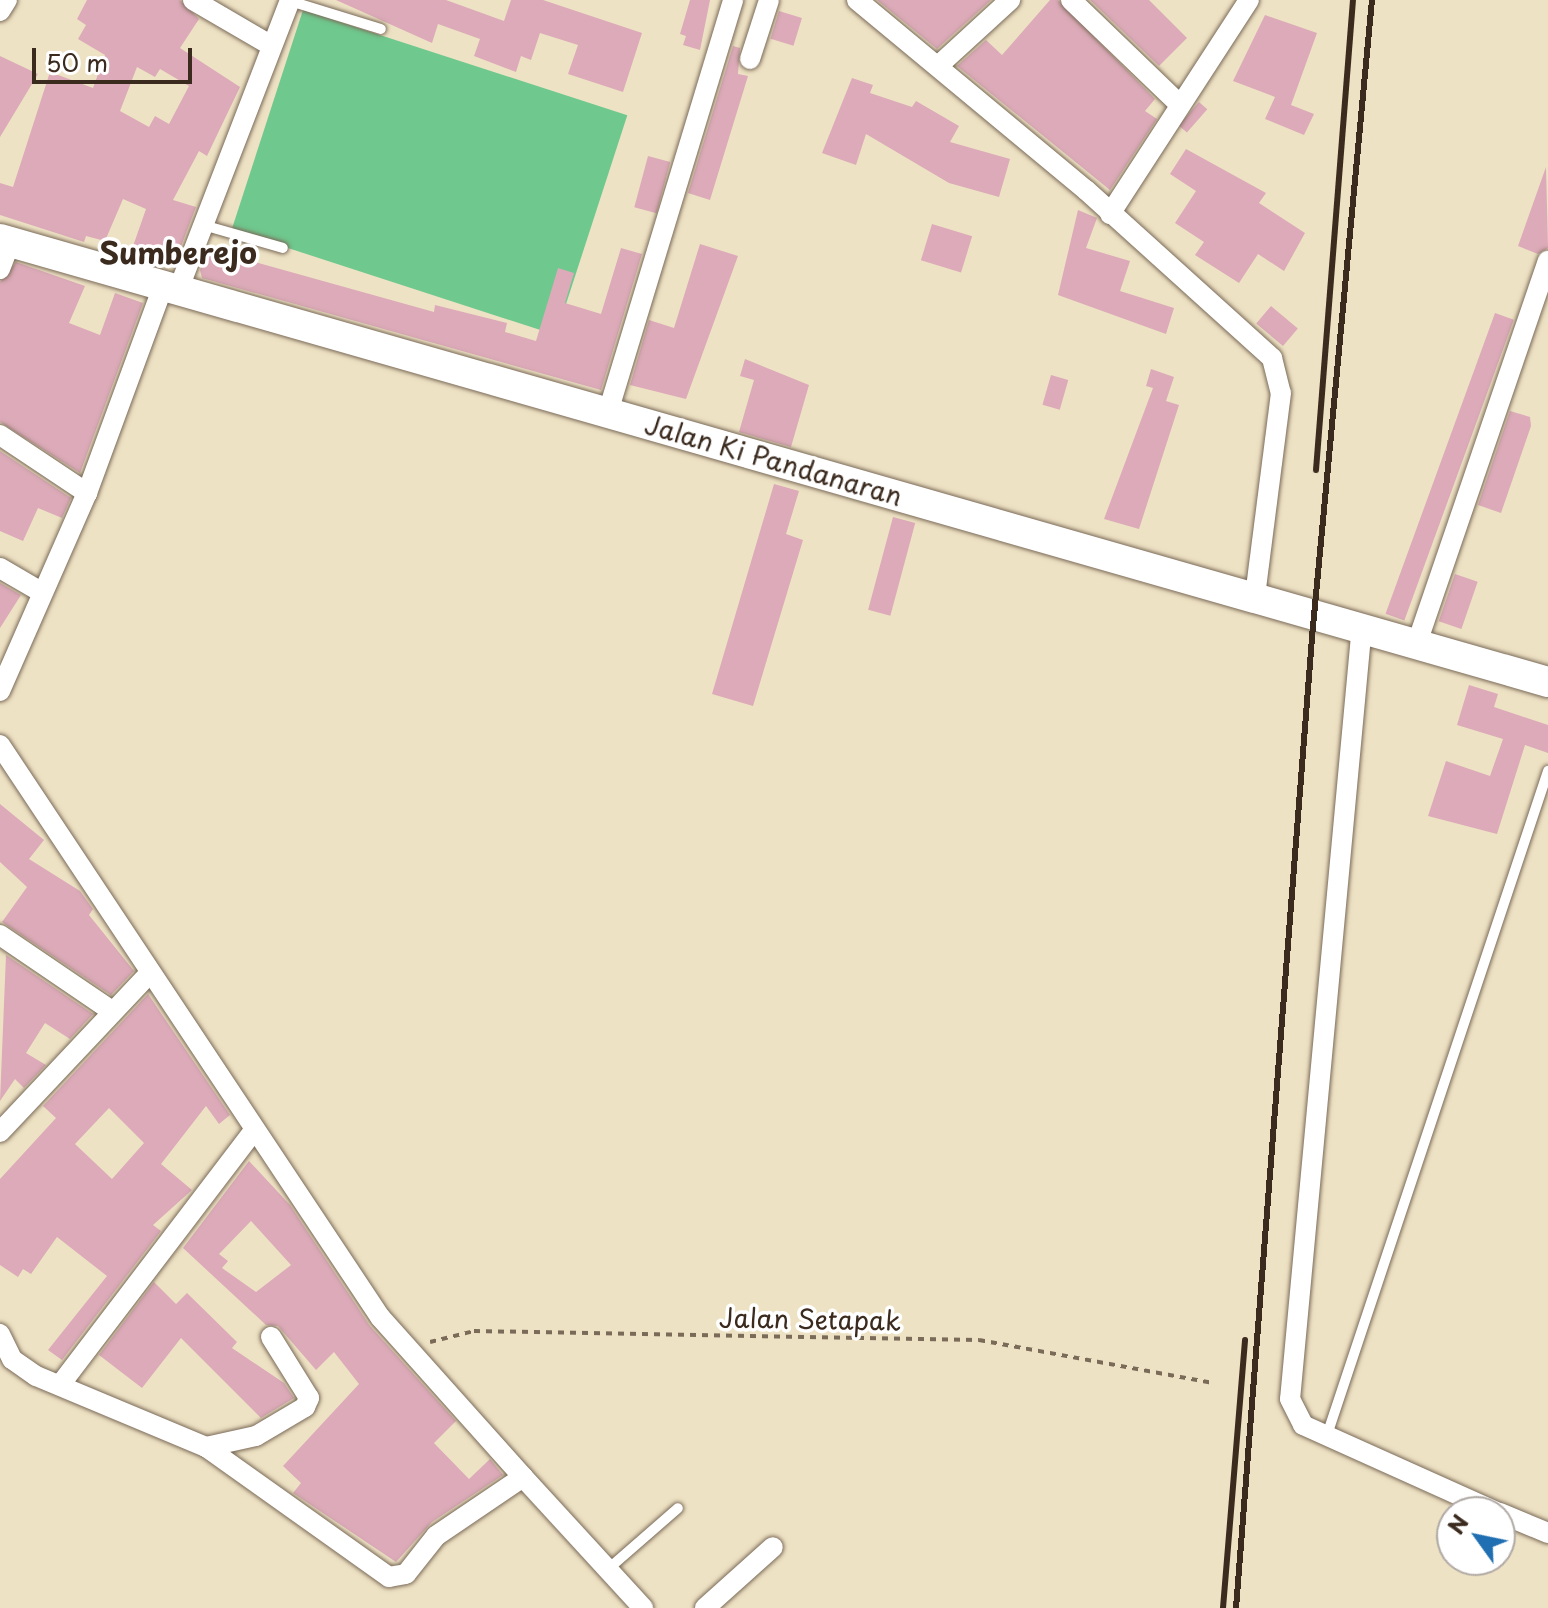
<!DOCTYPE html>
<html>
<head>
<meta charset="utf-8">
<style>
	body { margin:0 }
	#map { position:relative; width:1548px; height:1608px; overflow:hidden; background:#eee2c4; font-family:"Playpen Sans",sans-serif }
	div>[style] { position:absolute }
	.green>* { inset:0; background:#6fc88e; transform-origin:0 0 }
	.building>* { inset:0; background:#dcaab8; transform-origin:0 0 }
	.path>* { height:4px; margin-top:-2px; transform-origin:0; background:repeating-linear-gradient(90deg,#7a6a58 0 6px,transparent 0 12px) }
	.roads { filter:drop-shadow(0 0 2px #7a6a58) drop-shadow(0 0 2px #7a6a58) }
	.service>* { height:10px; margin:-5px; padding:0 5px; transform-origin:5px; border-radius:5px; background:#fff }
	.minor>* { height:20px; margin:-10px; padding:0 10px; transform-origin:10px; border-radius:10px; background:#fff }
	.secondary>* { height:30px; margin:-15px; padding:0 15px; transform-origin:15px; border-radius:15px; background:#fff }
	.rail>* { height:6px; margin:-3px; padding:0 3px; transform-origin:3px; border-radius:3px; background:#3b2a1e }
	span { translate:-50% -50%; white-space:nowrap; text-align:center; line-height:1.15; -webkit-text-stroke:7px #fff; paint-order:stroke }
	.street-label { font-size:26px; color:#3b2a1e }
	.quarter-label { font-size:30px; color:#3b2a1e; font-weight:700 }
	.north { position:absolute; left:1436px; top:1496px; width:80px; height:80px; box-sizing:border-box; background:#fff; border:2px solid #b1aaa5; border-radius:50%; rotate:303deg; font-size:22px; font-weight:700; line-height:32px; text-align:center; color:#3b2a1e }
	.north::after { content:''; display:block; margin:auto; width:28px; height:36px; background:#1f6fb2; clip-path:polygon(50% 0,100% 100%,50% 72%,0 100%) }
	.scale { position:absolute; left:32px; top:48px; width:160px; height:36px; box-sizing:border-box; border:4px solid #3b2a1e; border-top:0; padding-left:10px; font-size:24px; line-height:28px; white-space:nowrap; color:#3b2a1e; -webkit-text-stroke:6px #fff; paint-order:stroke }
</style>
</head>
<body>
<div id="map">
	<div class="green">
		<div style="left:303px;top:10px;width:341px;height:231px;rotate:18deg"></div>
	</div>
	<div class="building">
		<div style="clip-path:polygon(evenodd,87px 0,180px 0,199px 19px,180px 48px,240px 87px,207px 156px,199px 151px,173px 200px,196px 207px,175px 262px,132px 249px,146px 209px,123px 199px,105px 241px,86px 236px,84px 242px,0 215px,0 183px,13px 187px,50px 72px,93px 88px,105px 55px,78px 39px,86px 25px,77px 19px,87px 0,137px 67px,155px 77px,160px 69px,189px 86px,169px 124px,155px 116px,149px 127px,120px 111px,137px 67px)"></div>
		<div style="clip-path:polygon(336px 0,446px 0,504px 21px,511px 0,543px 0,642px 33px,623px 92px,568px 74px,578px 45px,540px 33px,531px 60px,521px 56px,516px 72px,474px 56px,480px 39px,438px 24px,432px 43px)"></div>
		<div style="clip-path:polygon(690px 0,710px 0,700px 50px,683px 45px,686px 36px,680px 34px)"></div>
		<div style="clip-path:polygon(877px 0,991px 0,937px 49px)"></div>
		<div style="clip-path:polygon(1050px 0,1058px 0,1155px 99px,1145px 111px,1157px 119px,1110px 190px,957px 66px,986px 40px,1002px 55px)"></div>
		<div style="clip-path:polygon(1090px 0,1149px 0,1187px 38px,1159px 66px)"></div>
		<div style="left:779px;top:11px;width:24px;height:29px;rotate:17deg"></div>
		<div style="clip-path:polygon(1265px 15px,1317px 33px,1291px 105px,1314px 114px,1304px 135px,1265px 119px,1275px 97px,1233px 81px)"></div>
		<div style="clip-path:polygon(733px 46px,740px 48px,738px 74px,748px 76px,710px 200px,688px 193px)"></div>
		<div style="clip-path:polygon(0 56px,38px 74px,0 137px)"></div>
		<div style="clip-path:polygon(852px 78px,873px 85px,870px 93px,912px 107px,916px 101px,959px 126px,950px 142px,1010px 159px,999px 197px,949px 183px,866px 134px,856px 165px,822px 153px)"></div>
		<div style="left:1199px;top:102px;width:11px;height:31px;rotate:41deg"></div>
		<div style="clip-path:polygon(1186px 149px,1266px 193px,1259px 203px,1305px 233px,1284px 271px,1258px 254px,1239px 283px,1195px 255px,1204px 242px,1175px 223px,1196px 191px,1170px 174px)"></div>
		<div style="left:648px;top:156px;width:23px;height:53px;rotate:15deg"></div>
		<div style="clip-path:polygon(1546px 167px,1548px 248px,1538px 254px,1518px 246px)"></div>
		<div style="clip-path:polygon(1078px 210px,1097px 218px,1086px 248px,1130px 261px,1120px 291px,1174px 308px,1166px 334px,1058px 295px)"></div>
		<div style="left:932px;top:224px;width:42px;height:38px;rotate:17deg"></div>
		<div style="clip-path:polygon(700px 244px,738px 256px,686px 399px,630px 385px,649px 320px,674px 328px)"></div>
		<div style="clip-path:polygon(621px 248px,642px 254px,601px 390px,202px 278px,200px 270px,208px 249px,434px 312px,435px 305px,507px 323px,505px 332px,536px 341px,558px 268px,574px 273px,565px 303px,601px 314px)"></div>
		<div style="clip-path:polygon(16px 262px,85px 286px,69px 323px,100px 335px,115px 293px,143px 303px,80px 473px,0 422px,0 282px)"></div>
		<div style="left:1271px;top:306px;width:35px;height:23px;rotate:40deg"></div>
		<div style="left:1495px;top:313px;width:20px;height:320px;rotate:20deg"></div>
		<div style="clip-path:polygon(745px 359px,809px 385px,791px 447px,739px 432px,754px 380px,740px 376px)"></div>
		<div style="clip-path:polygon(1151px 369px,1174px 377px,1166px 401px,1179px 405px,1139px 529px,1104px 519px,1153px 388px,1146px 386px)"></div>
		<div style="left:1051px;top:375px;width:18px;height:31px;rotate:16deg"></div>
		<div style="clip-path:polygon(1510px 411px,1530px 417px,1531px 426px,1501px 513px,1478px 505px)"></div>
		<div style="clip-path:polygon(0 451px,71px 498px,62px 518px,38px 508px,23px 541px,0 531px)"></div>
		<div style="clip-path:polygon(774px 484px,799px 491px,786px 534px,803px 540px,753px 706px,712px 694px)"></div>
		<div style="left:893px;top:517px;width:23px;height:96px;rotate:15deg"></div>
		<div style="left:1455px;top:574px;width:24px;height:50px;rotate:19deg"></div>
		<div style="clip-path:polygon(0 583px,21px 595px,0 628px)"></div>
		<div style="clip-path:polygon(1469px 685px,1498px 694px,1494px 707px,1548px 725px,1548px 753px,1525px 745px,1497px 834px,1428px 816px,1446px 761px,1490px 776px,1503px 739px,1457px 725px)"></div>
		<div style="clip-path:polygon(0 804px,44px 840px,29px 859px,80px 891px,93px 909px,89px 915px,134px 971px,111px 995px,2px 922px,27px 887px,0 862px)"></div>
		<div style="clip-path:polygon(6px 955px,93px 1014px,70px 1039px,45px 1023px,26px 1053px,46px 1065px,24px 1088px,15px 1079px,0 1101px)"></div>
		<div style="clip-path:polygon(evenodd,148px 994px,230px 1115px,219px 1124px,206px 1106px,161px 1164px,192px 1190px,153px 1225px,161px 1231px,62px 1360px,48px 1350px,107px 1276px,57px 1237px,31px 1274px,23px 1269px,18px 1277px,0 1265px,0 1179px,56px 1118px,43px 1106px,148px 994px,109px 1108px,144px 1143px,112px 1179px,75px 1144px,109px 1108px)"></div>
		<div style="clip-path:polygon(evenodd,249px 1161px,290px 1205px,370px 1326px,456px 1421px,434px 1443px,469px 1479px,490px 1459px,503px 1475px,432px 1522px,396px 1562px,293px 1493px,301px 1483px,283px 1466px,359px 1384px,334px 1352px,316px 1370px,278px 1326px,266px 1325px,183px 1248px,249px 1161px,251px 1221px,291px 1265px,256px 1292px,222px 1268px,228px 1261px,219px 1254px,251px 1221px)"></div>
		<div style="clip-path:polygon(154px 1282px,176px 1304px,187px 1293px,237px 1342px,232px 1348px,284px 1383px,294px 1398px,261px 1418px,181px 1338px,142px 1388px,99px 1355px)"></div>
	</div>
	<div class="path">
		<div style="left:430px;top:1342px;width:45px;rotate:-14deg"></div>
		<div style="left:474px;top:1331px;width:505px;rotate:1.02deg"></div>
		<div style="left:979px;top:1340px;width:238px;rotate:10.4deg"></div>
	</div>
	<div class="roads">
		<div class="service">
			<div style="left:290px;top:1px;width:95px;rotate:17.1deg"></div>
			<div style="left:203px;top:225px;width:83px;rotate:16deg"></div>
			<div style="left:1327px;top:1435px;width:700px;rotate:-71.59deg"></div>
			<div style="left:607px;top:1570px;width:94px;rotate:-41.1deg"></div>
		</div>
		<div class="minor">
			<div style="left:193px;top:0;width:91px;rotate:30.2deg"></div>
			<div style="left:857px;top:0;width:298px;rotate:39.7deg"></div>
			<div style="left:1086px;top:190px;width:251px;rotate:42.1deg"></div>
			<div style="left:1272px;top:358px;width:36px;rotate:76deg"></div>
			<div style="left:1281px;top:393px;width:206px;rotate:97.3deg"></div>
			<div style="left:1071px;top:0;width:149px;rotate:43.9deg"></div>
			<div style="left:0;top:11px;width:13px;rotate:-58deg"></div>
			<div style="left:750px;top:59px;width:62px;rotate:-72.1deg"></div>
			<div style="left:938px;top:66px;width:98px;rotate:-42.5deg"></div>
			<div style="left:1110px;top:214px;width:255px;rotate:-57deg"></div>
			<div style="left:0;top:269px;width:28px;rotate:-69deg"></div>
			<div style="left:179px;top:288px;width:309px;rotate:-68.9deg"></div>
			<div style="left:608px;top:412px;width:431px;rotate:-73.1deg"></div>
			<div style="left:0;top:435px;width:105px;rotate:33.7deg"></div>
			<div style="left:0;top:568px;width:48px;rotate:30.3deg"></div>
			<div style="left:1362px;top:625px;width:777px;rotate:95.31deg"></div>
			<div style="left:1290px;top:1399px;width:29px;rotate:63deg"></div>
			<div style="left:1303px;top:1425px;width:213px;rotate:24.2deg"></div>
			<div style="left:1418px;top:640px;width:401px;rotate:-71.1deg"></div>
			<div style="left:0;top:691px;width:216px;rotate:-66.3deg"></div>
			<div style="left:87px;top:493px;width:223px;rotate:-69.8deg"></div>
			<div style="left:0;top:745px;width:687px;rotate:56.4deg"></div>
			<div style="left:380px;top:1317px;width:215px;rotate:48.2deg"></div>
			<div style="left:523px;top:1477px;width:105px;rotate:145.9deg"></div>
			<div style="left:436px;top:1536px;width:48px;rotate:128.3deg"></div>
			<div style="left:406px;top:1574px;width:17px;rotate:170deg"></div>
			<div style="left:389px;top:1577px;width:224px;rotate:-144.6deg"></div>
			<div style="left:206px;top:1447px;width:184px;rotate:-157.3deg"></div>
			<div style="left:36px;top:1376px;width:29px;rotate:-145deg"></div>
			<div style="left:12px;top:1359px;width:28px;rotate:-116deg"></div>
			<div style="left:0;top:935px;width:135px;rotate:34.2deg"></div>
			<div style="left:0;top:1132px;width:217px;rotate:-46.7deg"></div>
			<div style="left:60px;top:1385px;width:320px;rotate:-52.7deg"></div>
			<div style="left:206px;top:1447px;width:51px;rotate:-12.4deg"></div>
			<div style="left:256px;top:1436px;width:57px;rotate:-30.6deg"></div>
			<div style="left:305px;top:1407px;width:10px;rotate:-66deg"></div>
			<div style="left:309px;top:1398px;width:72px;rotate:-121.9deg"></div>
			<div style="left:523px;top:1477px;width:178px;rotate:47.5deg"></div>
			<div style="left:1500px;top:1513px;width:52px;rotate:22.6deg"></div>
			<div style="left:705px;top:1608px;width:91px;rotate:-41.9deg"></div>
		</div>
		<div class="secondary">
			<div style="left:0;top:239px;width:1610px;rotate:15.97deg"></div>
		</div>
	</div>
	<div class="rail">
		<div style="left:1316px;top:470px;width:471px;rotate:-85.5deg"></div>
		<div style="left:1223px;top:1608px;width:269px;rotate:-85.3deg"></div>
		<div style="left:1236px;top:1608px;width:974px;rotate:-85.52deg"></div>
		<div style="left:1312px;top:637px;width:640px;rotate:-84.62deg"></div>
	</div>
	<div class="street-label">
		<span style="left:774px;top:460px;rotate:16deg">Jalan Ki Pandanaran</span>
		<span style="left:810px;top:1319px;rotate:1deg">Jalan Setapak</span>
	</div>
	<div class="quarter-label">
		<span style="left:178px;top:252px">Sumberejo</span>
	</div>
	<div class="north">N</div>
	<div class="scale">50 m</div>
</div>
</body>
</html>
